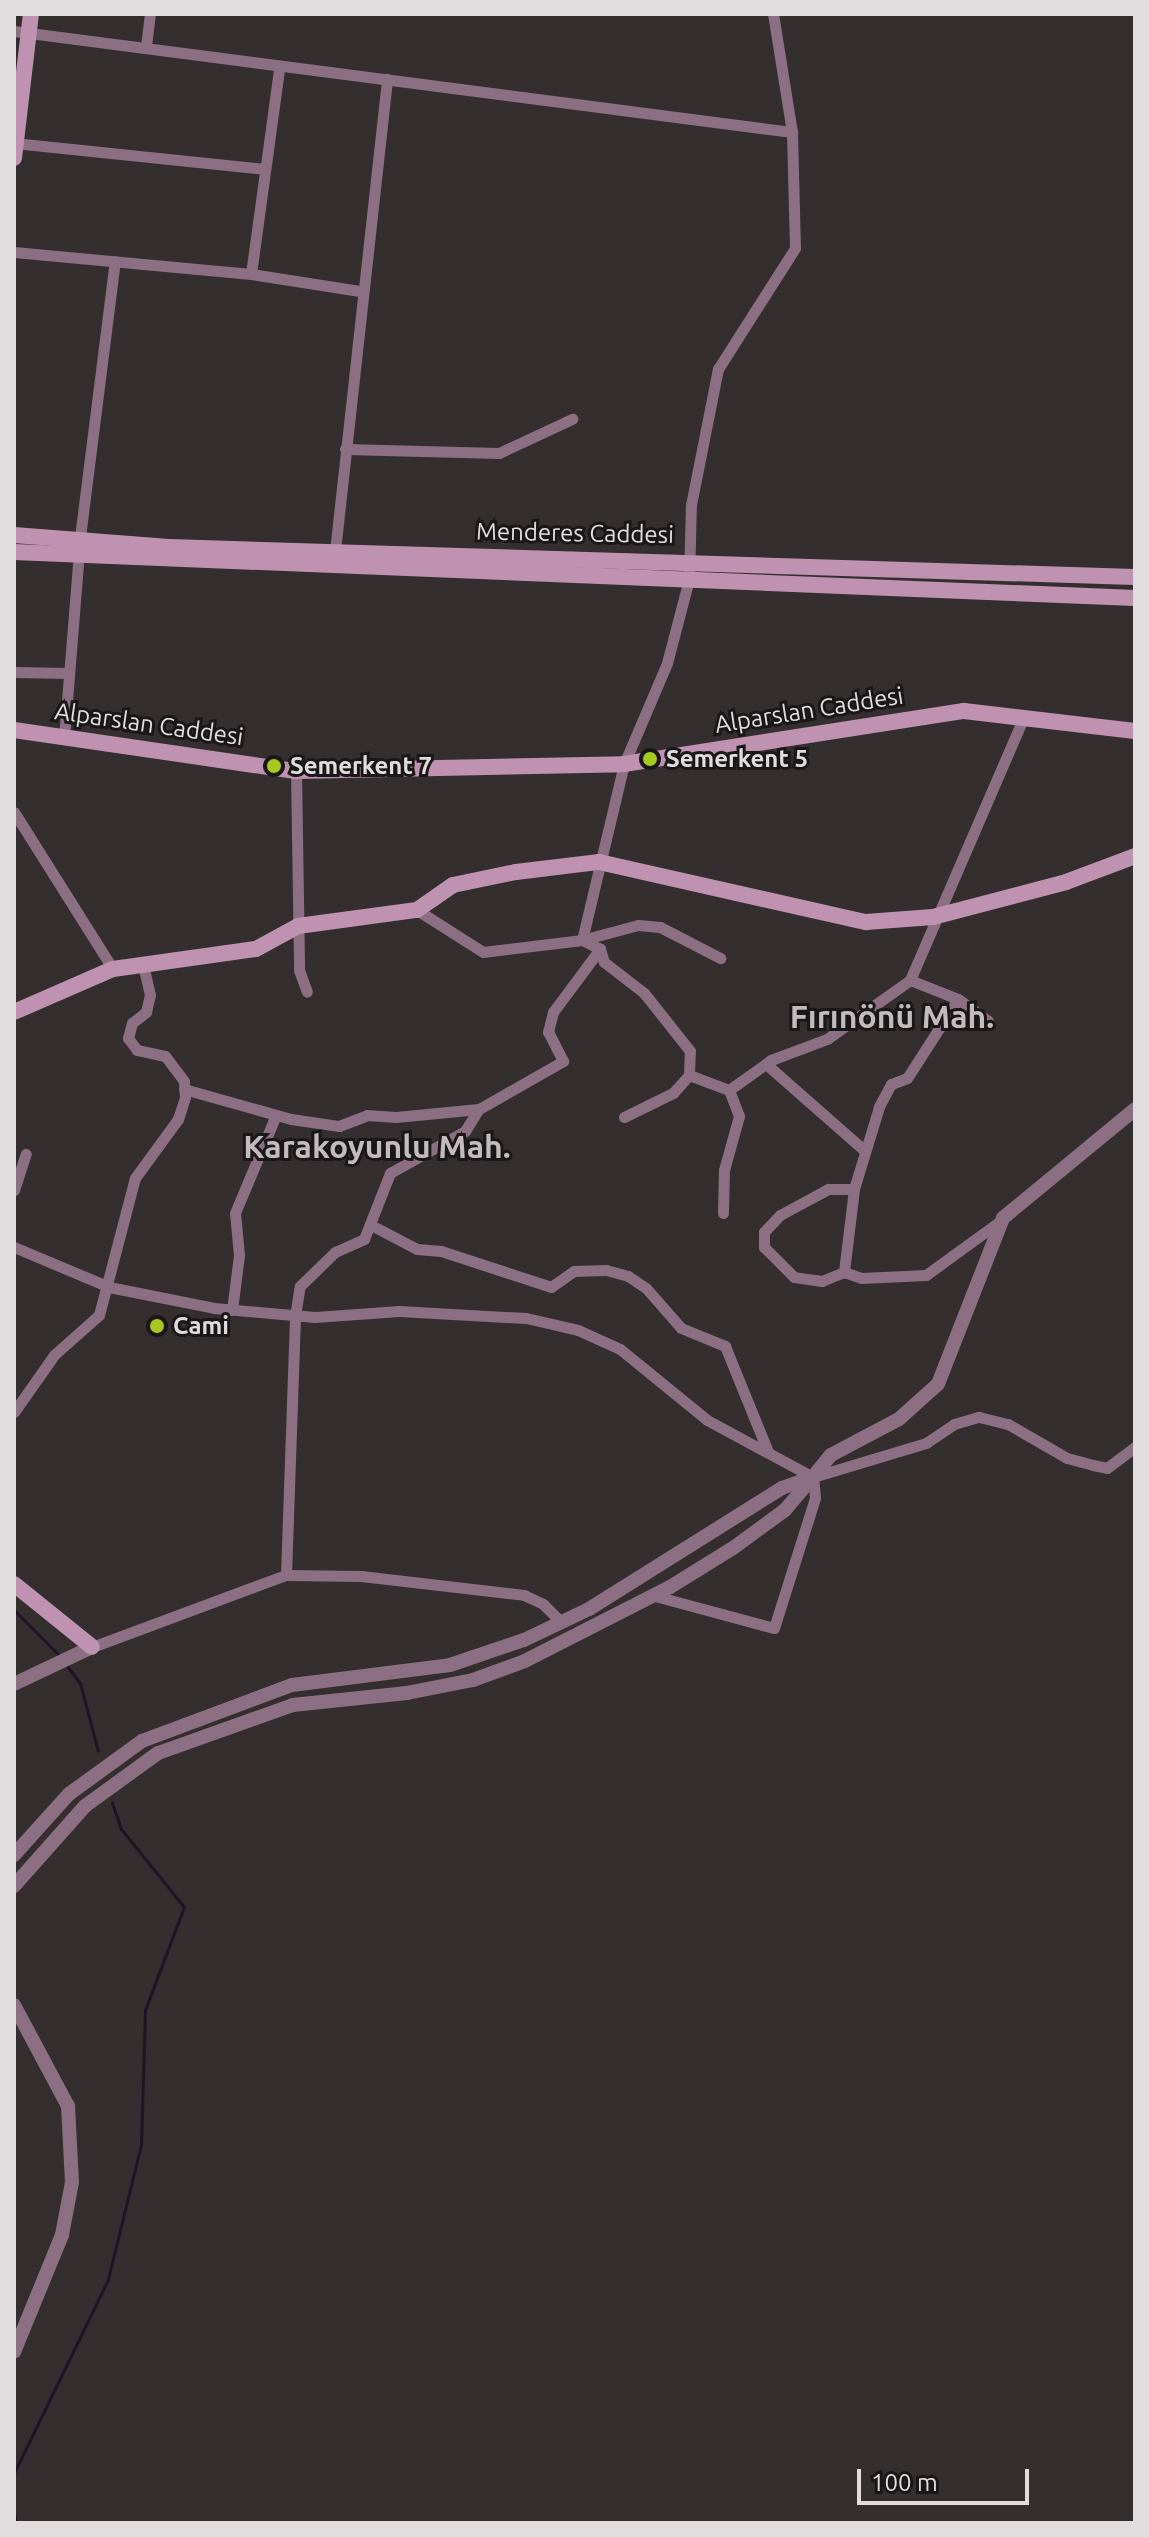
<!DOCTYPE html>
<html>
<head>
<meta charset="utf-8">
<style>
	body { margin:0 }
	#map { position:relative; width:1149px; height:2537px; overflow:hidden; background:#342e2f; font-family:Ubuntu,sans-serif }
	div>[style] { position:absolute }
	.stream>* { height:3px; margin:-1.5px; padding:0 1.5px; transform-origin:1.5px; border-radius:1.5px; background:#201327 }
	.minor>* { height:11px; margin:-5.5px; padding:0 5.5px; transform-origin:5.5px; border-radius:5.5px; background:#8c6f83 }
	.tertiary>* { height:14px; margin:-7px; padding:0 7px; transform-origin:7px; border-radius:7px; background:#8c6f83 }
	.secondary>* { height:16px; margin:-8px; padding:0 8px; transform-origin:8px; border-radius:8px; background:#c092b2 }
	.dots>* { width:22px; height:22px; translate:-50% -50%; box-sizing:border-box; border:4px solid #1a1718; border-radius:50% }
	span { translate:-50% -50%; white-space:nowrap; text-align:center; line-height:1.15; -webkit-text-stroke:6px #1a1718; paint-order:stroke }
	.street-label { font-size:24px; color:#e1ddde }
	.poi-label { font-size:24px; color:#e1ddde; font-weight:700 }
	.left { translate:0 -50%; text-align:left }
	.district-label { font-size:32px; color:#c3bbbd; font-weight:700 }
	.frame { position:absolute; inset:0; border:16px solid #e1ddde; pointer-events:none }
	.scale { position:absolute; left:857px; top:2469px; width:172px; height:36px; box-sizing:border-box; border:4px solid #e1ddde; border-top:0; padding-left:10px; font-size:24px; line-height:28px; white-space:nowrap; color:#e1ddde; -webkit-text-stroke:6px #1a1718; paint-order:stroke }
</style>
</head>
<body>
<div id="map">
	<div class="stream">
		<div style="left:14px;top:1610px;width:65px;rotate:45deg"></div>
		<div style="left:67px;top:1666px;width:21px;rotate:53deg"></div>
		<div style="left:80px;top:1683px;width:70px;rotate:75.2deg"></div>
		<div style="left:14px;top:2473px;width:216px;rotate:-64.1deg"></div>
		<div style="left:108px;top:2279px;width:138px;rotate:-76.2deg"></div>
		<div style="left:141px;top:2145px;width:135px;rotate:-88.3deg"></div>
		<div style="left:145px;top:2010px;width:110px;rotate:-69.3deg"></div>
		<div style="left:184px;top:1907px;width:100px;rotate:-128.9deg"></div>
		<div style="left:121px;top:1829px;width:28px;rotate:-109deg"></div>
		<div style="left:14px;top:2514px;width:9px;rotate:77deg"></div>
	</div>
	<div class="minor">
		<div style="left:14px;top:31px;width:785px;rotate:7.4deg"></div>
		<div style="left:146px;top:46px;width:32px;rotate:-83deg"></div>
		<div style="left:14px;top:143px;width:251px;rotate:5.9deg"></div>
		<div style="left:14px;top:252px;width:238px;rotate:5.3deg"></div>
		<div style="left:251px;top:274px;width:110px;rotate:8.9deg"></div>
		<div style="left:251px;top:274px;width:207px;rotate:-82.2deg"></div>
		<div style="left:345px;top:449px;width:154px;rotate:1.5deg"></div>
		<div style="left:499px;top:453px;width:81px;rotate:-25deg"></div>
		<div style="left:335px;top:551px;width:475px;rotate:-83.7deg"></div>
		<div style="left:14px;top:672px;width:55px;rotate:1deg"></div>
		<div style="left:64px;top:738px;width:202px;rotate:-85.4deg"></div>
		<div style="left:80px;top:537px;width:278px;rotate:-82.8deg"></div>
		<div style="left:296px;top:771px;width:199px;rotate:89.1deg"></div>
		<div style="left:299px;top:970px;width:23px;rotate:70deg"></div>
		<div style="left:14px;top:812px;width:186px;rotate:57.8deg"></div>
		<div style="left:417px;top:910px;width:78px;rotate:32.5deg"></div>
		<div style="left:483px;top:952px;width:100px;rotate:-6.9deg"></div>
		<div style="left:582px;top:940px;width:58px;rotate:-15deg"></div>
		<div style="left:638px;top:925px;width:22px;rotate:5deg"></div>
		<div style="left:660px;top:927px;width:68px;rotate:27.3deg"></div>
		<div style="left:910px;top:980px;width:52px;rotate:21.6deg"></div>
		<div style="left:958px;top:999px;width:37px;rotate:36deg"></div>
		<div style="left:958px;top:999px;width:94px;rotate:122.8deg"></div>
		<div style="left:907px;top:1078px;width:17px;rotate:159deg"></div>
		<div style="left:891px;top:1084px;width:26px;rotate:118deg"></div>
		<div style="left:879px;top:1107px;width:86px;rotate:107deg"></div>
		<div style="left:854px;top:1189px;width:84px;rotate:96.9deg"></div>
		<div style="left:844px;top:1272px;width:18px;rotate:19deg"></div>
		<div style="left:861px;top:1278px;width:65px;rotate:-2.6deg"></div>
		<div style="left:926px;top:1275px;width:95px;rotate:-36deg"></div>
		<div style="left:766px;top:1064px;width:132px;rotate:41.3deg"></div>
		<div style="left:689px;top:1075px;width:43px;rotate:20.6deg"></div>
		<div style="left:729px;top:1090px;width:52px;rotate:-35.5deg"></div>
		<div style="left:771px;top:1060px;width:60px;rotate:-20.6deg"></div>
		<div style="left:827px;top:1039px;width:102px;rotate:-35.4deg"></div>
		<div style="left:910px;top:980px;width:282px;rotate:-66.6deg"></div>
		<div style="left:184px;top:1089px;width:111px;rotate:15.7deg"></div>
		<div style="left:291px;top:1119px;width:49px;rotate:8.3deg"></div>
		<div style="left:339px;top:1126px;width:30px;rotate:-21deg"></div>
		<div style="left:367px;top:1115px;width:29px;rotate:4deg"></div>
		<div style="left:396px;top:1117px;width:83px;rotate:-5.5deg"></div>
		<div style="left:479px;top:1109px;width:97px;rotate:-29.7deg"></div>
		<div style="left:563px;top:1061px;width:33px;rotate:-117deg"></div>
		<div style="left:548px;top:1032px;width:21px;rotate:-76deg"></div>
		<div style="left:553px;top:1012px;width:79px;rotate:-53.3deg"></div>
		<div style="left:624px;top:1117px;width:55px;rotate:-26.1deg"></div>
		<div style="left:673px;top:1093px;width:24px;rotate:-48deg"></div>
		<div style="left:689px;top:1075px;width:24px;rotate:-88deg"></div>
		<div style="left:690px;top:1051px;width:74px;rotate:-128.4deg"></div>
		<div style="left:644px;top:993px;width:51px;rotate:-142.2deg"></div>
		<div style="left:604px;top:962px;width:14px;rotate:-107deg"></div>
		<div style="left:600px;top:949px;width:20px;rotate:-153deg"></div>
		<div style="left:582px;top:940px;width:181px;rotate:-76.6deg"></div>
		<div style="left:624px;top:764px;width:110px;rotate:-66.9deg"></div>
		<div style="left:667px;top:663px;width:87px;rotate:-75.3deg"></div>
		<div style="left:689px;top:579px;width:74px;rotate:-88.5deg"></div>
		<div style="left:691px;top:505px;width:139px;rotate:-78.8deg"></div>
		<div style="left:718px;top:369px;width:143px;rotate:-57.5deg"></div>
		<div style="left:795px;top:248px;width:116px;rotate:-91.5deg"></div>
		<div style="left:792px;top:132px;width:120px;rotate:-99.1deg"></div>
		<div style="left:14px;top:1190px;width:38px;rotate:-72deg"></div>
		<div style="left:723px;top:1213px;width:43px;rotate:-88.7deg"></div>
		<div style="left:724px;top:1170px;width:56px;rotate:-74.5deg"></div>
		<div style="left:739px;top:1116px;width:28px;rotate:-111deg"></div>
		<div style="left:371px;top:1225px;width:52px;rotate:27.6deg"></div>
		<div style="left:417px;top:1249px;width:24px;rotate:5deg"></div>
		<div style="left:441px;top:1251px;width:116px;rotate:18.1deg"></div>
		<div style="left:551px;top:1287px;width:28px;rotate:-35deg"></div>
		<div style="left:574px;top:1271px;width:32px;rotate:-2deg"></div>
		<div style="left:606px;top:1270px;width:23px;rotate:15deg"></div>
		<div style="left:628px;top:1276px;width:22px;rotate:34deg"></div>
		<div style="left:646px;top:1288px;width:53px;rotate:48.8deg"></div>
		<div style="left:681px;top:1328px;width:48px;rotate:22.2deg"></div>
		<div style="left:725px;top:1346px;width:114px;rotate:67.9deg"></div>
		<div style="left:14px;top:1247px;width:103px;rotate:22.8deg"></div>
		<div style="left:109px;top:1287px;width:107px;rotate:11.3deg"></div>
		<div style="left:214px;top:1308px;width:101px;rotate:5.1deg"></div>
		<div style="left:315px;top:1317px;width:84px;rotate:-4.1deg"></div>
		<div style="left:399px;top:1311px;width:127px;rotate:3.2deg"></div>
		<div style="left:526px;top:1318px;width:53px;rotate:13deg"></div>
		<div style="left:578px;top:1330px;width:46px;rotate:24.3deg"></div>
		<div style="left:620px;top:1349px;width:112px;rotate:39.2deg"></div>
		<div style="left:707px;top:1420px;width:120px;rotate:28.3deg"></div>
		<div style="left:813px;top:1477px;width:118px;rotate:-16.7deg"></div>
		<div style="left:926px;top:1443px;width:34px;rotate:-34deg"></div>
		<div style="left:954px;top:1424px;width:26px;rotate:-16deg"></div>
		<div style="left:979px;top:1417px;width:30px;rotate:14deg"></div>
		<div style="left:1008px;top:1424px;width:68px;rotate:30deg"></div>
		<div style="left:1067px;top:1458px;width:27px;rotate:15deg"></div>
		<div style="left:1093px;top:1465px;width:14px;rotate:12deg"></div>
		<div style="left:1107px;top:1468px;width:35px;rotate:-37deg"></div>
		<div style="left:844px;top:1272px;width:24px;rotate:158deg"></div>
		<div style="left:822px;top:1281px;width:28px;rotate:-172deg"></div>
		<div style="left:794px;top:1277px;width:42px;rotate:-135deg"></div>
		<div style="left:764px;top:1247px;width:15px;rotate:-90deg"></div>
		<div style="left:764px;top:1232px;width:23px;rotate:-47deg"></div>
		<div style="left:780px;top:1215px;width:55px;rotate:-28.4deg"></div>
		<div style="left:828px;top:1189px;width:26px"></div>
		<div style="left:232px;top:1310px;width:55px;rotate:-82.7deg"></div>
		<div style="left:239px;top:1255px;width:42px;rotate:-95.4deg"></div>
		<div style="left:235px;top:1213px;width:106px;rotate:-67.3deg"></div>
		<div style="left:14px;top:1412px;width:70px;rotate:-54.9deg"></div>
		<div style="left:54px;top:1355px;width:60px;rotate:-41.6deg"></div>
		<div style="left:99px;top:1315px;width:142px;rotate:-75.3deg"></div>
		<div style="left:135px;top:1178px;width:73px;rotate:-53.9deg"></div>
		<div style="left:178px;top:1119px;width:23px;rotate:-72deg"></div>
		<div style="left:185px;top:1097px;width:16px;rotate:-94deg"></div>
		<div style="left:184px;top:1081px;width:31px;rotate:-127deg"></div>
		<div style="left:165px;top:1056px;width:29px;rotate:-168deg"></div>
		<div style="left:137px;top:1050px;width:15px;rotate:-127deg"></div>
		<div style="left:128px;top:1038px;width:16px;rotate:-75deg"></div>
		<div style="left:132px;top:1023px;width:18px;rotate:-38deg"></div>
		<div style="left:146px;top:1012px;width:17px;rotate:-77deg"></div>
		<div style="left:150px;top:995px;width:31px;rotate:-103deg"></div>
		<div style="left:286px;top:1575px;width:75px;rotate:0.8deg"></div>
		<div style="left:361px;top:1576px;width:164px;rotate:6.6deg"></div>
		<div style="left:524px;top:1595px;width:21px;rotate:25deg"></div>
		<div style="left:543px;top:1604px;width:25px;rotate:45deg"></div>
		<div style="left:655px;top:1596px;width:123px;rotate:15.1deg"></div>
		<div style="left:774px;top:1628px;width:136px;rotate:-72.5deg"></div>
		<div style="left:815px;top:1498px;width:21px;rotate:-95deg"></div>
		<div style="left:92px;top:1647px;width:207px;rotate:-20.4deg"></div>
		<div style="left:286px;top:1575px;width:259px;rotate:-88deg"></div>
		<div style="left:295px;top:1316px;width:30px;rotate:-81deg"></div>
		<div style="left:300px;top:1286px;width:49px;rotate:-44.2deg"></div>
		<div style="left:335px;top:1252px;width:32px;rotate:-24deg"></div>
		<div style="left:364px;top:1239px;width:71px;rotate:-68.5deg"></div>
		<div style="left:390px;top:1173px;width:86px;rotate:-29.2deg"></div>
		<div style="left:465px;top:1131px;width:26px;rotate:-58deg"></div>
	</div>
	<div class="tertiary">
		<div style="left:813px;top:1477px;width:28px;rotate:-51deg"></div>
		<div style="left:831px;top:1455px;width:77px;rotate:-27.9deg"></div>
		<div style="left:899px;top:1419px;width:52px;rotate:-41.9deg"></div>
		<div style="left:938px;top:1384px;width:178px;rotate:-68.6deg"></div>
		<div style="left:1003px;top:1218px;width:171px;rotate:-39.5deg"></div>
		<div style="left:14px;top:1684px;width:86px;rotate:-25.4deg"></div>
		<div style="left:14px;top:1855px;width:82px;rotate:-48deg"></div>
		<div style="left:69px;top:1794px;width:90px;rotate:-36deg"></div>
		<div style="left:142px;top:1741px;width:160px;rotate:-20.5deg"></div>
		<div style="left:292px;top:1685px;width:159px;rotate:-7.2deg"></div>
		<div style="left:450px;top:1665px;width:78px;rotate:-18.7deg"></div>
		<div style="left:524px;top:1640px;width:72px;rotate:-25.5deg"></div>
		<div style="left:589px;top:1609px;width:228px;rotate:-32.1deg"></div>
		<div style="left:782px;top:1488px;width:33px;rotate:-20deg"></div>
		<div style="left:813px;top:1477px;width:43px;rotate:130.3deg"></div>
		<div style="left:785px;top:1510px;width:64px;rotate:143.8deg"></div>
		<div style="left:733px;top:1548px;width:74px;rotate:148.2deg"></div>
		<div style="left:670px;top:1587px;width:163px;rotate:153deg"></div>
		<div style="left:525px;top:1661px;width:55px;rotate:159.9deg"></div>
		<div style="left:473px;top:1680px;width:67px;rotate:168.9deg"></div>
		<div style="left:407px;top:1693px;width:115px;rotate:174deg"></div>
		<div style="left:293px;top:1705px;width:143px;rotate:160.4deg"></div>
		<div style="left:158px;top:1753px;width:90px;rotate:144deg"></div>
		<div style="left:85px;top:1806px;width:107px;rotate:131.6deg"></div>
		<div style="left:14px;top:2005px;width:115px;rotate:61.9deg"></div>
		<div style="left:68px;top:2106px;width:76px;rotate:87deg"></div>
		<div style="left:72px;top:2182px;width:54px;rotate:100.7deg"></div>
		<div style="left:62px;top:2235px;width:126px;rotate:112.3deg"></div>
	</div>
	<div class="secondary">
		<div style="left:14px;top:158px;width:145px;rotate:-83.3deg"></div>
		<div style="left:14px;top:535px;width:155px;rotate:4.4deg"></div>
		<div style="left:169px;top:547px;width:966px;rotate:1.78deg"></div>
		<div style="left:14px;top:552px;width:1122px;rotate:2.35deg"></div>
		<div style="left:14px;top:730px;width:285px;rotate:8.3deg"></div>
		<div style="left:296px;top:771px;width:328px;rotate:-1.2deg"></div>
		<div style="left:624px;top:764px;width:344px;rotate:-8.9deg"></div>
		<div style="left:964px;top:711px;width:172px;rotate:6.7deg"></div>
		<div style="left:14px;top:1012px;width:108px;rotate:-23.5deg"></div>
		<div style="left:113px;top:969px;width:144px;rotate:-8deg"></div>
		<div style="left:256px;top:949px;width:48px;rotate:-28.7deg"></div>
		<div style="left:298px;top:926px;width:120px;rotate:-7.7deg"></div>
		<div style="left:417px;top:910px;width:44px;rotate:-34.8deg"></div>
		<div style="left:453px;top:885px;width:64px;rotate:-11.7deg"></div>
		<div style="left:516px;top:872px;width:84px;rotate:-6.9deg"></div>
		<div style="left:599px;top:862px;width:274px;rotate:12.7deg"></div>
		<div style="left:866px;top:922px;width:67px;rotate:-4.3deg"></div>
		<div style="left:933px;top:917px;width:138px;rotate:-14.7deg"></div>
		<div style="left:1066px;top:882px;width:74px;rotate:-20.6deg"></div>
		<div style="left:14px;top:1584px;width:100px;rotate:38.9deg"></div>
	</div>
	<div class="dots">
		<div style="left:650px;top:759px;background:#a6c821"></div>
		<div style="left:274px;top:766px;background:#a6c821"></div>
		<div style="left:157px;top:1326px;background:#a6c821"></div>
	</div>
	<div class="street-label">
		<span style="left:575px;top:533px;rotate:1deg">Menderes Caddesi</span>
		<span style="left:809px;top:710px;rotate:-9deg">Alparslan Caddesi</span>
		<span style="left:149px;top:724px;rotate:8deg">Alparslan Caddesi</span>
	</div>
	<div class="poi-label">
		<span class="left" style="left:666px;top:759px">Semerkent 5</span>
		<span class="left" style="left:290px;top:766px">Semerkent 7</span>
		<span class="left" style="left:173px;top:1326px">Cami</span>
	</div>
	<div class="district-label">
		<span style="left:892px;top:1016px">Fırınönü Mah.</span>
		<span style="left:377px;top:1146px">Karakoyunlu Mah.</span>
	</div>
	<div class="frame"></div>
	<div class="scale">100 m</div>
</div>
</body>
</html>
